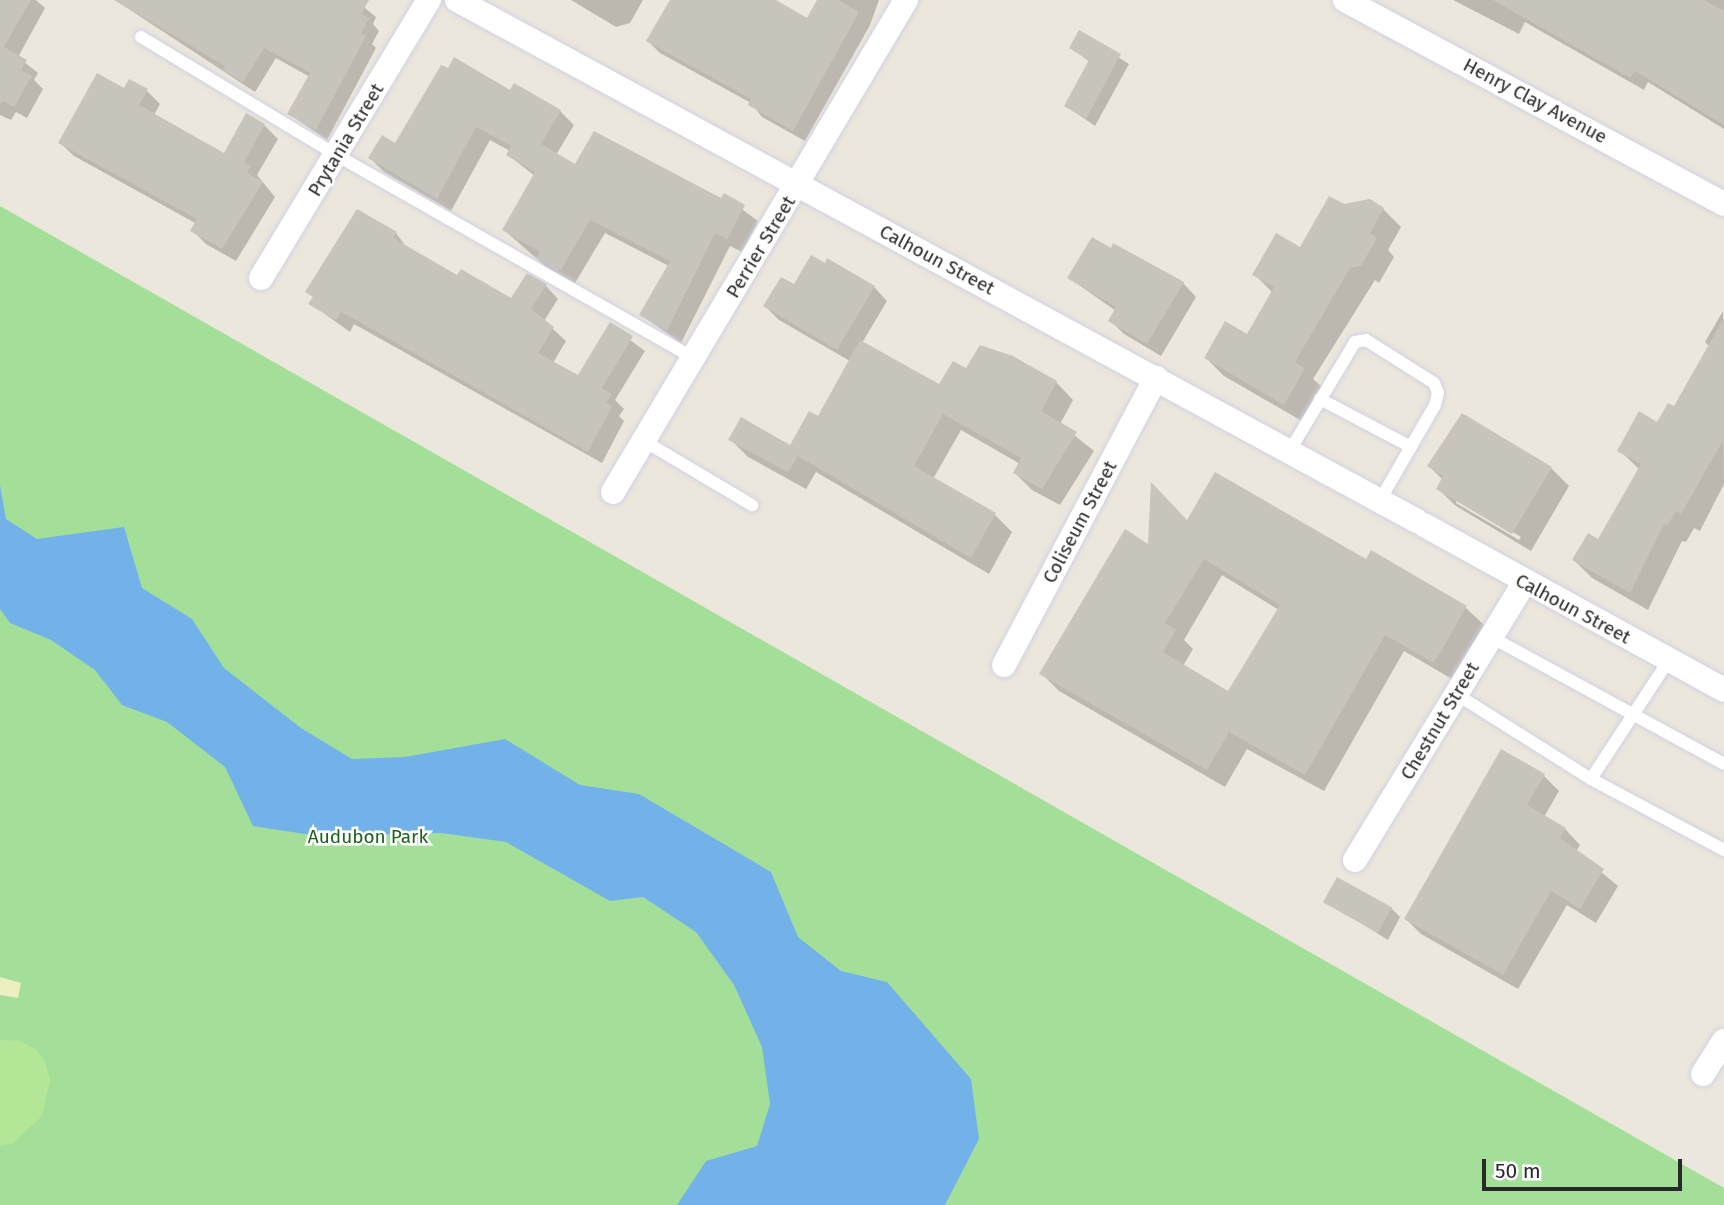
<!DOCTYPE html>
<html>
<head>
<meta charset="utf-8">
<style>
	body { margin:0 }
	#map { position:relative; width:1724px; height:1205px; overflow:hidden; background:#ebe7dc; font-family:"Fira Sans",sans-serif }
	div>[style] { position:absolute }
	.green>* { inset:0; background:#a4df9a }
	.sand>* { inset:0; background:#edefc0 }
	.pitch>* { inset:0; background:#b4e697 }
	.water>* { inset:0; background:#73b2e8 }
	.shadow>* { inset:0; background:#0003 }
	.building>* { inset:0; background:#c6c4bb; transform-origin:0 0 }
	.roads { filter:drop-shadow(0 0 2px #d1d1e2) drop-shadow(0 0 2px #d1d1e2) }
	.service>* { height:12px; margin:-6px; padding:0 6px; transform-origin:6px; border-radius:6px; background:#fff }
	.minor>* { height:24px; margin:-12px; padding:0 12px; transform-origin:12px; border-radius:12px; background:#fff }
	span { translate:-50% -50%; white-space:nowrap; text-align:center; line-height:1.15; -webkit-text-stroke:5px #fff; paint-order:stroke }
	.street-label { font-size:19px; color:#292929 }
	.park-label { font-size:19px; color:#1d631d }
	.scale { position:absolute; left:1482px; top:1159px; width:200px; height:32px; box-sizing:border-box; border:4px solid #292929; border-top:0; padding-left:9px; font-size:21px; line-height:24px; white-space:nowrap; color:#292929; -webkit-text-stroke:5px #fff; paint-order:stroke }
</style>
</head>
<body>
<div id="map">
	<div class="green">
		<div style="clip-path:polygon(0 206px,1724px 1188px,1724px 1205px,0 1205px)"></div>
	</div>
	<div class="sand">
		<div style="clip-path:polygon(0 977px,21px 983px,18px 998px,0 995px)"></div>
	</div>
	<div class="pitch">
		<div style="clip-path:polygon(0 1040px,20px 1041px,35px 1049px,45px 1061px,50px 1080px,42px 1116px,12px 1144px,0 1146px)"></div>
	</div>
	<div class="water">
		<div style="clip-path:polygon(0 485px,6px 519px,37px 539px,124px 527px,142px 588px,192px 619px,224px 668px,301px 728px,352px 759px,405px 757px,505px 739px,580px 785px,639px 794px,771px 872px,798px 937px,841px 971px,887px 982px,971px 1079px,979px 1139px,945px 1205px,677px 1205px,706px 1161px,757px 1146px,770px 1104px,762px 1047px,734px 985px,696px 932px,643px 897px,610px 901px,506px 842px,441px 833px,318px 836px,253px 826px,225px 767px,167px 722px,122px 705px,95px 670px,51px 640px,10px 623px,0 609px)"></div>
	</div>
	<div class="shadow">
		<div style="clip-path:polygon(0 0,36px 0,45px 8px,18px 57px,38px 73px,34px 80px,43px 89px,27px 118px,16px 112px,11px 120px,0 115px)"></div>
		<div style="clip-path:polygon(115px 0,355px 0,376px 17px,373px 24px,379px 31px,372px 44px,376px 48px,327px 140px,289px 114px,310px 77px,276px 58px,255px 92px)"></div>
		<div style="clip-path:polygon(571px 0,643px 0,630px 23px,616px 27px)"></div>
		<div style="clip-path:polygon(672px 0,773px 0,808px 21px,819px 0,879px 0,870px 25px,805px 141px,762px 117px,751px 103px,660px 53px,648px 41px)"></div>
		<div style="clip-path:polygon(1453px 0,1724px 0,1724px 129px,1648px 82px,1644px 90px,1525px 22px,1519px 34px)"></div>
		<div style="clip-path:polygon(1080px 33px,1129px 64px,1095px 126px,1066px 106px,1090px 62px,1071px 48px)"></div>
		<div style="clip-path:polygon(125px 90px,147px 91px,160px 104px,154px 115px,225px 156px,264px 125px,278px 139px,257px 175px,275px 197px,236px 261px,206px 244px,193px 231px,197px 224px,74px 156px,60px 143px)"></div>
		<div style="clip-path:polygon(511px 92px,560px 111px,574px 125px,556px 155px,575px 166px,722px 200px,724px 196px,758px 221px,742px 252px,730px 246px,681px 343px,641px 315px,669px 266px,605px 233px,575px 283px,552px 272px,504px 230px,535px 176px,508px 155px,510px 151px,490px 140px,451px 211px,384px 172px,370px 158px)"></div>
		<div style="clip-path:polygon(1343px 206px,1383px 209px,1401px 227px,1388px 250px,1394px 257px,1379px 283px,1375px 280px,1313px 379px,1322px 387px,1302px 421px,1224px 376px,1206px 358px,1248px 336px,1273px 293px,1254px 274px,1300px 249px)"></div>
		<div style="clip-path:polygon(396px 233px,407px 248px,458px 277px,512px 300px,546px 286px,558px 299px,544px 321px,566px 341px,553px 363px,579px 377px,610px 325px,645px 351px,615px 400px,624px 409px,619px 416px,624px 421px,602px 463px,354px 324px,350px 332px,311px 304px,314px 298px,308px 292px)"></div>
		<div style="clip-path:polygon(1069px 278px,1183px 283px,1196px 297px,1161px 356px,1124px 334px,1110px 320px,1116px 311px)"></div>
		<div style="clip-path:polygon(794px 286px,874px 287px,887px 301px,862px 343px,940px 386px,966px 370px,1056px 382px,1073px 400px,1060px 424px,1094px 451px,1060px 505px,1032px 490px,1015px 473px,1020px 464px,961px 430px,933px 479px,995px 515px,1012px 532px,989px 574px,816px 472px,806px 489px,748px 457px,731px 440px,790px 447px,818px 418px,850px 361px,779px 320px,765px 306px)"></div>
		<div style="clip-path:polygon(1723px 311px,1724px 484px,1700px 531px,1694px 528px,1686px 542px,1682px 541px,1648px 610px,1592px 578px,1574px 560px,1599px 541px,1640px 470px,1619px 450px,1675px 408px,1710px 347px,1705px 342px)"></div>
		<div style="clip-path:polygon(evenodd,1429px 466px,1551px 468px,1569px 486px,1531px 551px,1456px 506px,1438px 489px,1443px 480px,1429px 466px,1456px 499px,1521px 537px,1519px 540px,1456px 503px,1456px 499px)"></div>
		<div style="clip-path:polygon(evenodd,1150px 547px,1367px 561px,1372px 552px,1466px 608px,1484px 625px,1452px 679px,1404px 651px,1324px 791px,1247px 749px,1225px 787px,1059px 691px,1041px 673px,1150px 547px,1222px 575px,1279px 610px,1229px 693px,1183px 666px,1193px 649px,1184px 640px,1222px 575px)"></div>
		<div style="clip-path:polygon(1544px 776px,1559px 791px,1544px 817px,1565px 829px,1580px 845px,1576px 851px,1618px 886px,1596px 923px,1567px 905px,1518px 989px,1421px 934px,1406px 919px)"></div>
		<div style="clip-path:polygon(1325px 901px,1391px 908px,1400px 917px,1388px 940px)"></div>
	</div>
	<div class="building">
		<div style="clip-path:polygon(0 0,31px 0,4px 47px,27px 60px,21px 70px,32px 76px,14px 107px,3px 101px,0 106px)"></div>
		<div style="clip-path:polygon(114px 0,369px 0,361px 14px,369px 18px,361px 33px,366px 36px,316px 130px,287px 114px,310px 73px,302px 68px,264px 48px,243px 82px,223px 70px,225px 66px)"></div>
		<div style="clip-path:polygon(670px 0,776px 0,807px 18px,817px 0,838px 0,859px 12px,793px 131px,748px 105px,751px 99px,646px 41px)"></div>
		<div style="clip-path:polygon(1493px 0,1704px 0,1724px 11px,1724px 125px,1635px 71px,1630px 78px)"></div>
		<div style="clip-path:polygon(1079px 30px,1121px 54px,1086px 119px,1064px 106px,1089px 60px,1069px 48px)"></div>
		<div style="clip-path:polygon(454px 57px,510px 90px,514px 83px,561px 110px,541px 144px,575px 164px,594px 131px,721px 198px,724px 193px,745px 205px,727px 239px,715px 233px,667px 331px,639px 315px,670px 261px,590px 220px,561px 270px,556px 270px,536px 258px,540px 252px,502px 230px,535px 172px,506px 155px,511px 146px,476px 127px,437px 199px,368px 158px,382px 135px,395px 143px,441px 65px,448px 68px)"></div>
		<div style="clip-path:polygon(97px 73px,124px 88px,129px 79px,148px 89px,139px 105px,224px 153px,246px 113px,265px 124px,244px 162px,251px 166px,247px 173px,263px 182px,222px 249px,190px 231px,197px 219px,58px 143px)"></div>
		<div style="clip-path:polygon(1329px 196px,1344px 204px,1370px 199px,1384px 208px,1370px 233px,1377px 238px,1361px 266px,1350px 268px,1295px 362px,1305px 368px,1284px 405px,1204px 358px,1225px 321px,1247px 334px,1274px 287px,1252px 275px,1276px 233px,1300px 247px)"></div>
		<div style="clip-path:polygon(357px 209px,397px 232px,393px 238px,457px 275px,461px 269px,511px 298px,527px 273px,547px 284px,531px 309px,554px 327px,538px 353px,578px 375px,610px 322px,633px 336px,602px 388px,612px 394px,606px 403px,612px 406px,588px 452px,349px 316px,341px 312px,336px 320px,308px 304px,313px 297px,305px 292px)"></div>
		<div style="clip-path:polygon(1092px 237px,1111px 248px,1113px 243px,1184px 282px,1147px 344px,1108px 321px,1116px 307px,1067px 278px)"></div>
		<div style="clip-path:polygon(811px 255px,825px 263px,827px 258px,875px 286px,837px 350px,763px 306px,781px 277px,794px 284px)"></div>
		<div style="clip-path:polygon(1724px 318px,1724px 439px,1681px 514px,1676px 511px,1667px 526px,1664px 524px,1630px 593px,1572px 560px,1588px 533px,1598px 539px,1641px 464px,1617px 451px,1639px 411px,1657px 422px,1668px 403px,1674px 406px)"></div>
		<div style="clip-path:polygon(860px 340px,939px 384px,953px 361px,966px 368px,980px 345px,1013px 356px,1057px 381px,1041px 411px,1077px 432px,1042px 489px,1013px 473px,1021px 458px,943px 414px,914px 466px,996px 513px,971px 558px,798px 456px,788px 472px,728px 440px,741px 417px,790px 445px,809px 411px,818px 416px)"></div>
		<div style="clip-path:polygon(1462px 413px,1552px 467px,1512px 534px,1436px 489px,1443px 476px,1427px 466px)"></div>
		<div style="clip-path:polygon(evenodd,1215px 472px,1366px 559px,1371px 550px,1467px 606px,1434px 663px,1385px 635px,1305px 775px,1229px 732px,1207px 770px,1039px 674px,1125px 529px,1148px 544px,1151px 482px,1187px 520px,1215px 472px,1204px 559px,1280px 605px,1228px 691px,1163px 652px,1176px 630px,1165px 623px,1204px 559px)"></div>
		<div style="clip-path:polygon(1501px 749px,1545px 774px,1527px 805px,1566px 828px,1560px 838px,1604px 869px,1580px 909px,1551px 891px,1503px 975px,1404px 919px)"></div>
		<div style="left:1337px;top:877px;width:63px;height:29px;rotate:29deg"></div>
	</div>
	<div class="roads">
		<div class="service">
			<div style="left:141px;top:37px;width:230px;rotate:31.1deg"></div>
			<div style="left:338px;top:156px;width:409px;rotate:29.6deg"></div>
			<div style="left:1320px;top:399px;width:103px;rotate:27.8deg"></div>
			<div style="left:644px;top:441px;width:126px;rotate:30.7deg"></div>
			<div style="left:1289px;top:452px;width:128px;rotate:-59deg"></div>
			<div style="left:1355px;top:342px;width:11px;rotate:-10deg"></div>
			<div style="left:1366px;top:340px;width:80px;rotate:32.3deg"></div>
			<div style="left:1434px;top:383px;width:11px;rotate:68deg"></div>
			<div style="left:1438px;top:393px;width:12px;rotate:104deg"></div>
			<div style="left:1435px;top:405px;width:112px;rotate:120deg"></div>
			<div style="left:1491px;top:637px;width:265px;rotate:28.6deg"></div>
			<div style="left:1456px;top:694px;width:160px;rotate:32.2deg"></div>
			<div style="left:1591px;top:779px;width:142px;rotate:-56.8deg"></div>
			<div style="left:1591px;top:779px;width:151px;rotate:28.1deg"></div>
		</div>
		<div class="minor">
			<div style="left:457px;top:0;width:1092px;rotate:28.49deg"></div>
			<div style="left:1345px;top:0;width:430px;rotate:28.3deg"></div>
			<div style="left:261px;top:278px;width:325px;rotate:-58.9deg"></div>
			<div style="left:613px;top:492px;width:573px;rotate:-59.22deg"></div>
			<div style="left:1424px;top:525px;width:342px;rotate:28.8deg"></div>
			<div style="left:1004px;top:665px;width:325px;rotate:-62.1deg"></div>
			<div style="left:1355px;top:860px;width:324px;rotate:-58.6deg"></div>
			<div style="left:1703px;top:1074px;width:39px;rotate:-58deg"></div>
		</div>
	</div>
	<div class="street-label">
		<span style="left:1535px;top:101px;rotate:28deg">Henry Clay Avenue</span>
		<span style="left:346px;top:140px;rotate:-59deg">Prytania Street</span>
		<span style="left:761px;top:247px;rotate:-59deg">Perrier Street</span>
		<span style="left:937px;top:260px;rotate:28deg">Calhoun Street</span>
		<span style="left:1080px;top:522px;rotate:-62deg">Coliseum Street</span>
		<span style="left:1573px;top:609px;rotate:28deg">Calhoun Street</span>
		<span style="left:1440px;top:721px;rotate:-59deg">Chestnut Street</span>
	</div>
	<div class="park-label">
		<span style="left:368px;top:837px">Audubon Park</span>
	</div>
	<div class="scale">50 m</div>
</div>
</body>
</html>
